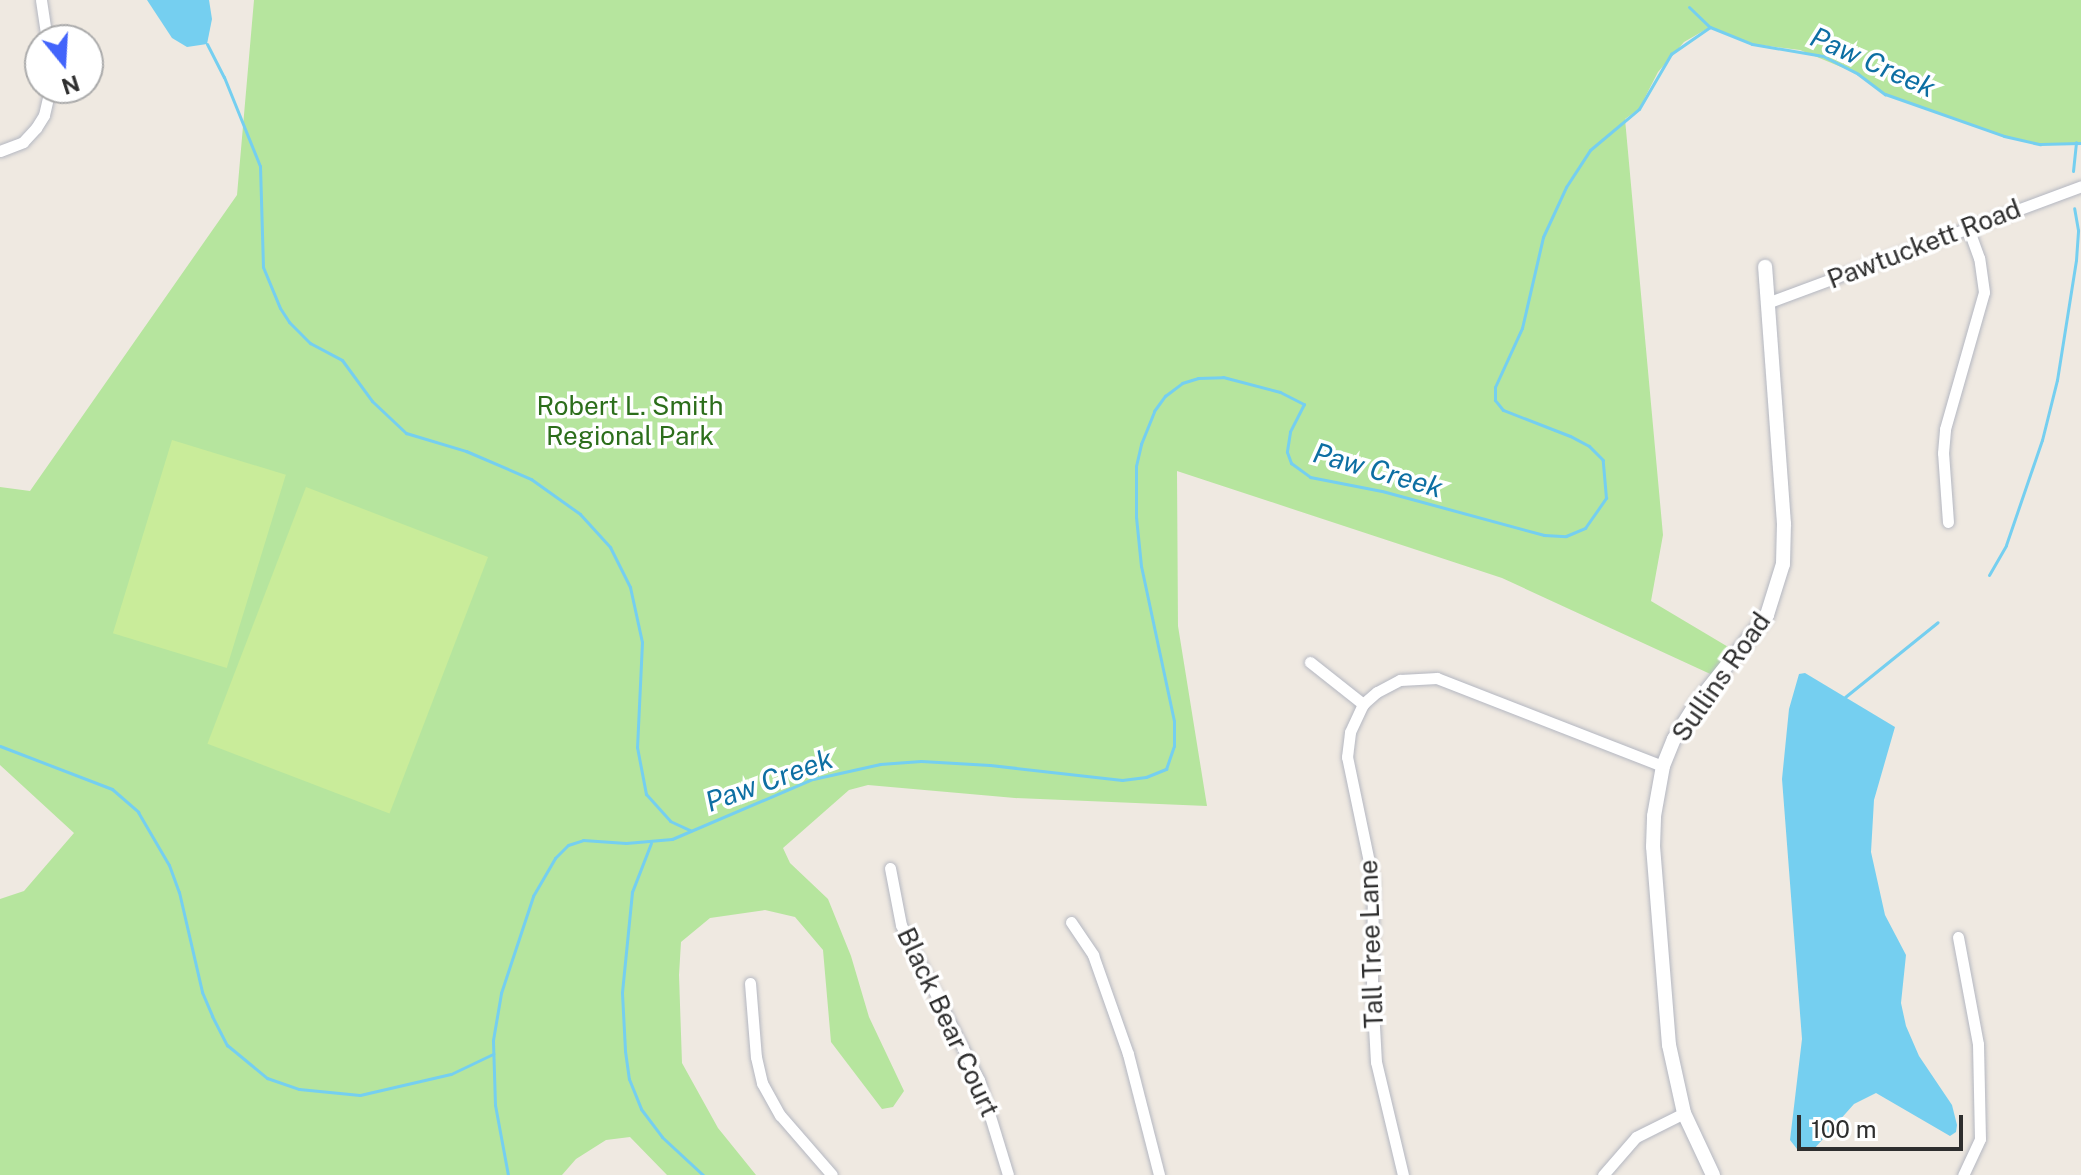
<!DOCTYPE html>
<html>
<head>
<meta charset="utf-8">
<style>
	body { margin:0 }
	#map { position:relative; width:2081px; height:1175px; overflow:hidden; background:#efe9e1; font-family:"Public Sans",sans-serif }
	div>[style] { position:absolute }
	.green>* { inset:0; background:#b6e59e }
	.pitch>* { inset:0; background:#c9ec9a; transform-origin:0 0 }
	.water>* { inset:0; background:#75cff0 }
	.stream>* { height:3px; margin:-1.5px; padding:0 1.5px; transform-origin:1.5px; border-radius:1.5px; background:#75cff0 }
	.roads { filter:drop-shadow(0 0 2px #b4b7c1) drop-shadow(0 0 2px #b4b7c1) }
	.street>* { height:11px; margin:-5.5px; padding:0 5.5px; transform-origin:5.5px; border-radius:5.5px; background:#fff }
	.secondary>* { height:14px; margin:-7px; padding:0 7px; transform-origin:7px; border-radius:7px; background:#fff }
	span { translate:-50% -50%; white-space:nowrap; text-align:center; line-height:1.15; -webkit-text-stroke:7px #fff; paint-order:stroke }
	.street-label { font-size:26px; color:#2e2e2e }
	.park-label { font-size:26px; color:#2c6e1b }
	.water-label { font-size:28px; color:#0d6fa3; font-style:italic }
	.north { position:absolute; left:24px; top:24px; width:80px; height:80px; box-sizing:border-box; background:#fff; border:2px solid #ababab; border-radius:50%; rotate:162deg; font-size:22px; font-weight:700; line-height:32px; text-align:center; color:#2e2e2e }
	.north::after { content:''; display:block; margin:auto; width:28px; height:36px; background:#4264fb; clip-path:polygon(50% 0,100% 100%,50% 72%,0 100%) }
	.scale { position:absolute; left:1797px; top:1115px; width:166px; height:36px; box-sizing:border-box; border:4px solid #2e2e2e; border-top:0; padding-left:10px; font-size:24px; line-height:28px; white-space:nowrap; color:#2e2e2e; -webkit-text-stroke:6px #fff; paint-order:stroke }
</style>
</head>
<body>
<div id="map">
	<div class="green">
		<div style="clip-path:polygon(254px 0,2081px 0,2081px 143px,2040px 144px,2004px 136px,1885px 94px,1858px 74px,1800px 50px,1752px 44px,1710px 27px,1684px 42px,1658px 72px,1639px 109px,1625px 119px,1663px 535px,1651px 601px,1740px 654px,1719px 678px,1502px 578px,1177px 471px,1178px 626px,1207px 806px,1015px 798px,868px 785px,849px 790px,783px 848px,790px 863px,828px 899px,851px 956px,869px 1017px,904px 1091px,893px 1107px,882px 1109px,831px 1042px,823px 950px,795px 917px,765px 910px,710px 918px,681px 942px,679px 975px,682px 1063px,718px 1128px,756px 1175px,667px 1175px,630px 1137px,606px 1140px,576px 1159px,562px 1175px,0 1175px,0 899px,24px 891px,74px 833px,0 765px,0 487px,30px 491px,237px 195px)"></div>
	</div>
	<div class="pitch">
		<div style="left:172px;top:440px;width:119px;height:202px;rotate:17deg"></div>
		<div style="left:306px;top:487px;width:195px;height:275px;rotate:21deg"></div>
	</div>
	<div class="water">
		<div style="clip-path:polygon(147px 0,209px 0,212px 19px,207px 44px,187px 47px,172px 38px)"></div>
		<div style="clip-path:polygon(1805px 673px,1895px 727px,1874px 800px,1871px 852px,1885px 915px,1906px 955px,1901px 1003px,1906px 1026px,1919px 1056px,1952px 1105px,1957px 1125px,1956px 1132px,1950px 1136px,1876px 1093px,1854px 1104px,1814px 1149px,1797px 1149px,1790px 1140px,1802px 1039px,1782px 779px,1789px 709px,1799px 674px)"></div>
	</div>
	<div class="stream">
		<div style="left:1689px;top:7px;width:29px;rotate:44deg"></div>
		<div style="left:1710px;top:27px;width:45px;rotate:22deg"></div>
		<div style="left:1752px;top:44px;width:72px;rotate:9.6deg"></div>
		<div style="left:1823px;top:56px;width:39px;rotate:27deg"></div>
		<div style="left:1858px;top:74px;width:34px;rotate:37deg"></div>
		<div style="left:1885px;top:94px;width:126px;rotate:19.4deg"></div>
		<div style="left:2004px;top:136px;width:37px;rotate:13deg"></div>
		<div style="left:2040px;top:144px;width:41px;rotate:-1.4deg"></div>
		<div style="left:207px;top:44px;width:37px;rotate:63deg"></div>
		<div style="left:224px;top:77px;width:96px;rotate:68deg"></div>
		<div style="left:260px;top:166px;width:101px;rotate:88.3deg"></div>
		<div style="left:263px;top:267px;width:44px;rotate:67.5deg"></div>
		<div style="left:280px;top:308px;width:17px;rotate:57deg"></div>
		<div style="left:289px;top:322px;width:30px;rotate:45deg"></div>
		<div style="left:310px;top:343px;width:36px;rotate:28deg"></div>
		<div style="left:342px;top:360px;width:51px;rotate:53.8deg"></div>
		<div style="left:372px;top:401px;width:47px;rotate:43.3deg"></div>
		<div style="left:406px;top:433px;width:63px;rotate:16.7deg"></div>
		<div style="left:466px;top:451px;width:71px;rotate:23.3deg"></div>
		<div style="left:531px;top:479px;width:60px;rotate:35.5deg"></div>
		<div style="left:580px;top:514px;width:45px;rotate:47.7deg"></div>
		<div style="left:610px;top:547px;width:45px;rotate:63.4deg"></div>
		<div style="left:630px;top:587px;width:56px;rotate:77.7deg"></div>
		<div style="left:642px;top:642px;width:105px;rotate:92.7deg"></div>
		<div style="left:637px;top:747px;width:48px;rotate:79.2deg"></div>
		<div style="left:646px;top:794px;width:36px;rotate:48deg"></div>
		<div style="left:670px;top:821px;width:23px;rotate:25deg"></div>
		<div style="left:2073px;top:171px;width:29px;rotate:-84deg"></div>
		<div style="left:1989px;top:575px;width:34px;rotate:-60deg"></div>
		<div style="left:2006px;top:545px;width:111px;rotate:-71.1deg"></div>
		<div style="left:2042px;top:440px;width:62px;rotate:-76deg"></div>
		<div style="left:2057px;top:380px;width:121px;rotate:-81deg"></div>
		<div style="left:2076px;top:260px;width:30px;rotate:-86deg"></div>
		<div style="left:2078px;top:230px;width:22px;rotate:-100deg"></div>
		<div style="left:1845px;top:697px;width:119px;rotate:-38.9deg"></div>
		<div style="left:0;top:746px;width:120px;rotate:21deg"></div>
		<div style="left:112px;top:789px;width:35px;rotate:41deg"></div>
		<div style="left:138px;top:812px;width:61px;rotate:59.7deg"></div>
		<div style="left:169px;top:865px;width:29px;rotate:70deg"></div>
		<div style="left:179px;top:892px;width:103px;rotate:77deg"></div>
		<div style="left:202px;top:992px;width:26px;rotate:67deg"></div>
		<div style="left:212px;top:1016px;width:33px;rotate:63deg"></div>
		<div style="left:227px;top:1045px;width:52px;rotate:39.5deg"></div>
		<div style="left:267px;top:1078px;width:34px;rotate:19deg"></div>
		<div style="left:299px;top:1089px;width:61px;rotate:5.6deg"></div>
		<div style="left:360px;top:1095px;width:93px;rotate:-13deg"></div>
		<div style="left:451px;top:1074px;width:47px;rotate:-25.5deg"></div>
		<div style="left:651px;top:843px;width:53px;rotate:111.2deg"></div>
		<div style="left:632px;top:892px;width:101px;rotate:95.7deg"></div>
		<div style="left:622px;top:993px;width:58px;rotate:87deg"></div>
		<div style="left:625px;top:1051px;width:28px;rotate:82deg"></div>
		<div style="left:629px;top:1079px;width:32px;rotate:68deg"></div>
		<div style="left:641px;top:1109px;width:35px;rotate:53deg"></div>
		<div style="left:662px;top:1137px;width:56px;rotate:42.8deg"></div>
		<div style="left:508px;top:1175px;width:71px;rotate:-100.5deg"></div>
		<div style="left:495px;top:1105px;width:65px;rotate:-91.8deg"></div>
		<div style="left:493px;top:1040px;width:48px;rotate:-80.3deg"></div>
		<div style="left:501px;top:993px;width:102px;rotate:-71.7deg"></div>
		<div style="left:533px;top:896px;width:44px;rotate:-59.9deg"></div>
		<div style="left:555px;top:858px;width:18px;rotate:-45deg"></div>
		<div style="left:568px;top:845px;width:16px;rotate:-18deg"></div>
		<div style="left:583px;top:840px;width:43px;rotate:4deg"></div>
		<div style="left:626px;top:843px;width:46px;rotate:-5deg"></div>
		<div style="left:672px;top:839px;width:153px;rotate:-23.1deg"></div>
		<div style="left:813px;top:779px;width:69px;rotate:-12.6deg"></div>
		<div style="left:880px;top:764px;width:41px;rotate:-4.2deg"></div>
		<div style="left:921px;top:761px;width:69px;rotate:3.3deg"></div>
		<div style="left:990px;top:765px;width:133px;rotate:6.5deg"></div>
		<div style="left:1122px;top:780px;width:24px;rotate:-7deg"></div>
		<div style="left:1146px;top:777px;width:22px;rotate:-22deg"></div>
		<div style="left:1166px;top:769px;width:24px;rotate:-71deg"></div>
		<div style="left:1174px;top:746px;width:25px;rotate:-90deg"></div>
		<div style="left:1174px;top:721px;width:158px;rotate:-102deg"></div>
		<div style="left:1141px;top:566px;width:49px;rotate:-95.8deg"></div>
		<div style="left:1136px;top:517px;width:51px;rotate:-90deg"></div>
		<div style="left:1136px;top:466px;width:23px;rotate:-77deg"></div>
		<div style="left:1141px;top:444px;width:35px;rotate:-68deg"></div>
		<div style="left:1154px;top:411px;width:19px;rotate:-54deg"></div>
		<div style="left:1165px;top:396px;width:21px;rotate:-37deg"></div>
		<div style="left:1182px;top:383px;width:17px;rotate:-17deg"></div>
		<div style="left:1198px;top:378px;width:25px;rotate:-2deg"></div>
		<div style="left:1223px;top:377px;width:59px;rotate:14.7deg"></div>
		<div style="left:1280px;top:392px;width:27px;rotate:27deg"></div>
		<div style="left:1304px;top:404px;width:31px;rotate:117deg"></div>
		<div style="left:1290px;top:432px;width:20px;rotate:99deg"></div>
		<div style="left:1287px;top:452px;width:12px;rotate:70deg"></div>
		<div style="left:1291px;top:463px;width:24px;rotate:36deg"></div>
		<div style="left:1310px;top:477px;width:73px;rotate:11deg"></div>
		<div style="left:1382px;top:491px;width:168px;rotate:15.2deg"></div>
		<div style="left:1544px;top:535px;width:22px;rotate:3deg"></div>
		<div style="left:1566px;top:536px;width:21px;rotate:-23deg"></div>
		<div style="left:1585px;top:528px;width:37px;rotate:-55deg"></div>
		<div style="left:1606px;top:498px;width:38px;rotate:-95deg"></div>
		<div style="left:1603px;top:460px;width:20px;rotate:-135deg"></div>
		<div style="left:1589px;top:446px;width:21px;rotate:-152deg"></div>
		<div style="left:1570px;top:436px;width:72px;rotate:-158.8deg"></div>
		<div style="left:1503px;top:410px;width:13px;rotate:-129deg"></div>
		<div style="left:1495px;top:400px;width:13px;rotate:-90deg"></div>
		<div style="left:1495px;top:387px;width:65px;rotate:-65.4deg"></div>
		<div style="left:1522px;top:328px;width:93px;rotate:-77deg"></div>
		<div style="left:1543px;top:237px;width:55px;rotate:-65.3deg"></div>
		<div style="left:1566px;top:187px;width:44px;rotate:-57deg"></div>
		<div style="left:1590px;top:150px;width:64px;rotate:-39.9deg"></div>
		<div style="left:1639px;top:109px;width:64px;rotate:-59.8deg"></div>
		<div style="left:1671px;top:54px;width:47px;rotate:-34.7deg"></div>
	</div>
	<div class="roads">
		<div class="street">
			<div style="left:41px;top:0;width:40px;rotate:81.5deg"></div>
			<div style="left:0;top:151px;width:25px;rotate:-21deg"></div>
			<div style="left:23px;top:142px;width:19px;rotate:-47deg"></div>
			<div style="left:36px;top:128px;width:15px;rotate:-58deg"></div>
			<div style="left:44px;top:115px;width:28px;rotate:-77deg"></div>
			<div style="left:1767px;top:303px;width:335px;rotate:-20.4deg"></div>
			<div style="left:1948px;top:522px;width:69px;rotate:-94.1deg"></div>
			<div style="left:1943px;top:453px;width:24px;rotate:-85deg"></div>
			<div style="left:1945px;top:429px;width:142px;rotate:-74.1deg"></div>
			<div style="left:1984px;top:292px;width:34px;rotate:-98deg"></div>
			<div style="left:1979px;top:258px;width:33px;rotate:-110deg"></div>
			<div style="left:1310px;top:662px;width:68px;rotate:38.4deg"></div>
			<div style="left:890px;top:868px;width:58px;rotate:79.1deg"></div>
			<div style="left:901px;top:925px;width:174px;rotate:63.3deg"></div>
			<div style="left:979px;top:1080px;width:99px;rotate:73deg"></div>
			<div style="left:1071px;top:922px;width:40px;rotate:56deg"></div>
			<div style="left:1093px;top:955px;width:105px;rotate:70.5deg"></div>
			<div style="left:1128px;top:1054px;width:125px;rotate:75.6deg"></div>
			<div style="left:1958px;top:937px;width:109px;rotate:79.4deg"></div>
			<div style="left:1978px;top:1044px;width:95px;rotate:88.8deg"></div>
			<div style="left:1980px;top:1139px;width:40px;rotate:115deg"></div>
			<div style="left:750px;top:983px;width:74px;rotate:85.4deg"></div>
			<div style="left:756px;top:1057px;width:27px;rotate:77deg"></div>
			<div style="left:762px;top:1083px;width:37px;rotate:61deg"></div>
			<div style="left:780px;top:1115px;width:79px;rotate:49.1deg"></div>
			<div style="left:1403px;top:1175px;width:116px;rotate:-103.4deg"></div>
			<div style="left:1376px;top:1062px;width:71px;rotate:-93.2deg"></div>
			<div style="left:1372px;top:991px;width:110px;rotate:-89.5deg"></div>
			<div style="left:1373px;top:881px;width:127px;rotate:-101.8deg"></div>
			<div style="left:1347px;top:757px;width:25px;rotate:-83deg"></div>
			<div style="left:1350px;top:732px;width:31px;rotate:-65deg"></div>
			<div style="left:1363px;top:704px;width:18px;rotate:-41deg"></div>
			<div style="left:1377px;top:692px;width:26px;rotate:-28deg"></div>
			<div style="left:1400px;top:680px;width:37px;rotate:-3deg"></div>
			<div style="left:1437px;top:678px;width:243px;rotate:21.3deg"></div>
			<div style="left:1603px;top:1175px;width:50px;rotate:-49deg"></div>
			<div style="left:1636px;top:1137px;width:54px;rotate:-26.6deg"></div>
		</div>
		<div class="secondary">
			<div style="left:1713px;top:1175px;width:68px;rotate:-115.1deg"></div>
			<div style="left:1684px;top:1113px;width:70px;rotate:-102.4deg"></div>
			<div style="left:1669px;top:1045px;width:199px;rotate:-94.6deg"></div>
			<div style="left:1653px;top:847px;width:31px;rotate:-88deg"></div>
			<div style="left:1654px;top:816px;width:51px;rotate:-79.8deg"></div>
			<div style="left:1663px;top:766px;width:29px;rotate:-68deg"></div>
			<div style="left:1674px;top:739px;width:41px;rotate:-57.8deg"></div>
			<div style="left:1696px;top:704px;width:114px;rotate:-51.4deg"></div>
			<div style="left:1767px;top:615px;width:53px;rotate:-72.6deg"></div>
			<div style="left:1783px;top:564px;width:40px;rotate:-88.6deg"></div>
			<div style="left:1784px;top:524px;width:258px;rotate:-94.2deg"></div>
		</div>
	</div>
	<div class="street-label">
		<span style="left:1924px;top:244px;rotate:-21deg">Pawtuckett Road</span>
		<span style="left:1721px;top:677px;rotate:-55deg">Sullins Road</span>
		<span style="left:1371px;top:944px;rotate:-92deg">Tall Tree Lane</span>
		<span style="left:948px;top:1022px;rotate:65deg">Black Bear Court</span>
	</div>
	<div class="park-label">
		<span style="left:630px;top:421px">Robert L. Smith<br>Regional Park</span>
	</div>
	<div class="water-label">
		<span style="left:1873px;top:62px;rotate:24deg">Paw Creek</span>
		<span style="left:1378px;top:470px;rotate:16deg">Paw Creek</span>
		<span style="left:769px;top:780px;rotate:-20deg">Paw Creek</span>
	</div>
	<div class="north">N</div>
	<div class="scale">100 m</div>
</div>
</body>
</html>
